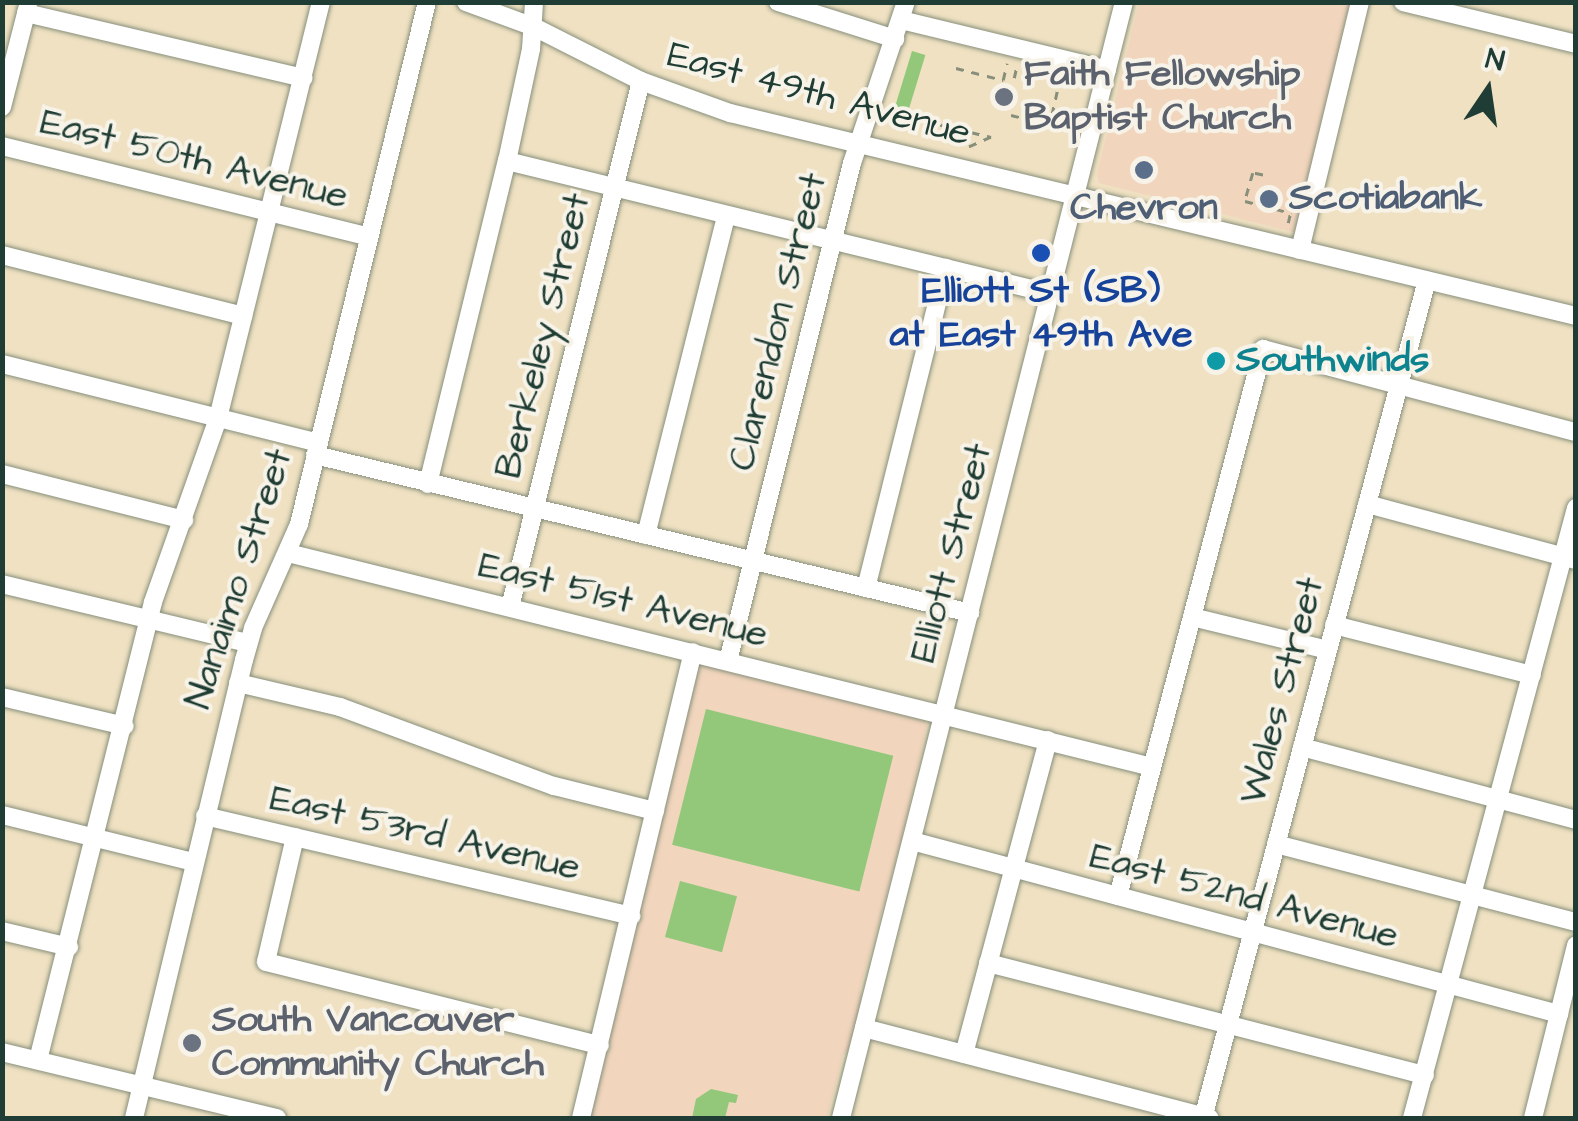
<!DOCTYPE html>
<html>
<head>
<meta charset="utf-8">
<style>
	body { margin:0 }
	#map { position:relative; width:1578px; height:1121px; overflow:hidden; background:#efe1c2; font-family:"Architects Daughter",sans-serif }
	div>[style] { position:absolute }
	.built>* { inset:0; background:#f1d5bd }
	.green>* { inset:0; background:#93c87a; transform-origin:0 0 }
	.path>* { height:2.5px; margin-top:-1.25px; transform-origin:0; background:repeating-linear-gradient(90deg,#878f7b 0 8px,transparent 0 16px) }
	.roads { filter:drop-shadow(0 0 2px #878f7b) drop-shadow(0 0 2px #878f7b) }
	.minor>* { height:18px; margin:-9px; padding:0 9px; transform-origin:9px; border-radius:9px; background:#fff }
	.dots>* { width:28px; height:28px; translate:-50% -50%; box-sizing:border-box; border:5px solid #f7f3e8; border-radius:50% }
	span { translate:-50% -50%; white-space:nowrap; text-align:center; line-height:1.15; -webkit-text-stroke:8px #f7f3e8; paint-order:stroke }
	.worship-label { font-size:38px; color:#5b616d; font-weight:700 }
	.left { translate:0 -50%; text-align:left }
	.street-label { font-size:38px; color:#1f3d34 }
	.service-label { font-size:38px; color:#4e5e75; font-weight:700 }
	.transit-label { font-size:38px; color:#164399; font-weight:700 }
	.culture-label { font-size:38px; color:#0d838f; font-weight:700 }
	.frame { position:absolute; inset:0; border:5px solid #1f3d34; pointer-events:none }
	.north { position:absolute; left:1438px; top:40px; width:100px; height:100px; -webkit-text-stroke:8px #f7f3e8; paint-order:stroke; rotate:13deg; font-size:28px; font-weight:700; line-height:40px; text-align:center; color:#1f3d34 }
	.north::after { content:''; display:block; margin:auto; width:35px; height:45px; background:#1f3d34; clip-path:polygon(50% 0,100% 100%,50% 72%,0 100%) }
</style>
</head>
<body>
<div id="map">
	<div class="built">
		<div style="clip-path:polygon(1352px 2px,1369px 7px,1312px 237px,1099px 183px,1097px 174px,1139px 3px)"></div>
		<div style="clip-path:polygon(699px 663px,922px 717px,927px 725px,901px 842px,860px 989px,862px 997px,850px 1049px,843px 1055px,827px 1118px,581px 1118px)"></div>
	</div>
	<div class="green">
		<div style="left:912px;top:51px;width:14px;height:59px;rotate:17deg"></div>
		<div style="left:706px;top:709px;width:193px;height:140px;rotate:14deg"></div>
		<div style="left:680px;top:881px;width:59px;height:58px;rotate:15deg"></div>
		<div style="clip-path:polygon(711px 1089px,738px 1095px,736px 1103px,729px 1102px,725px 1118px,692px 1118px,696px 1099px)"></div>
	</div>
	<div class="path">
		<div style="left:956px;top:68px;width:49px;rotate:14.3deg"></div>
		<div style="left:1003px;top:80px;width:17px;rotate:-77deg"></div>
		<div style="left:1061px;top:76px;width:41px;rotate:102.7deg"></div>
		<div style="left:1052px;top:116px;width:20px;rotate:41deg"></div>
		<div style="left:1014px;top:78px;width:13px;rotate:-77deg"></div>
		<div style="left:1011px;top:115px;width:54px;rotate:14deg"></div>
		<div style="left:925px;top:121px;width:68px;rotate:13.6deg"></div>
		<div style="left:991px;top:137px;width:24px;rotate:156deg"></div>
		<div style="left:1263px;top:175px;width:10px;rotate:-169deg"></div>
		<div style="left:1253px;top:173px;width:29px;rotate:106deg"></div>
		<div style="left:1245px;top:201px;width:48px;rotate:14.6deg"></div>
		<div style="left:1288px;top:223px;width:9px;rotate:-77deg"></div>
	</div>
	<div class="roads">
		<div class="minor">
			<div style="left:466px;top:2px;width:72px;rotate:20.2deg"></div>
			<div style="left:534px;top:27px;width:120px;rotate:26.8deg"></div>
			<div style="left:641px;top:81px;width:95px;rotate:19.8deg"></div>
			<div style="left:730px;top:113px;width:870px;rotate:13.49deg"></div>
			<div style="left:778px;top:2px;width:123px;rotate:17.5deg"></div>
			<div style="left:1403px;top:2px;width:178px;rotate:13.6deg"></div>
			<div style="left:26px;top:13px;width:285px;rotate:13.2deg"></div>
			<div style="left:901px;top:20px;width:212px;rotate:13.6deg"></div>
			<div style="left:2px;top:107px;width:104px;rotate:-75.6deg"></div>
			<div style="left:2px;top:146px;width:378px;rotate:13.9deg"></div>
			<div style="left:507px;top:161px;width:561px;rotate:13.71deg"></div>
			<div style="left:1300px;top:250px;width:255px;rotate:-76.4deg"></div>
			<div style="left:2px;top:255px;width:249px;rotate:14.2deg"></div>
			<div style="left:2px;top:364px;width:326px;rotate:14deg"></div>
			<div style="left:315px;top:455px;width:674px;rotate:13.56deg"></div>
			<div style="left:2px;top:474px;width:188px;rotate:14.2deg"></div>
			<div style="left:428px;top:484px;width:333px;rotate:-76.3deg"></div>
			<div style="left:507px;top:161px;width:115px;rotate:-77.9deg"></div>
			<div style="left:531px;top:49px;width:47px;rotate:-86.3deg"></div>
			<div style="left:1367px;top:504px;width:216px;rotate:15deg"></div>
			<div style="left:646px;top:535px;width:328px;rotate:-75.9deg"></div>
			<div style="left:288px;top:553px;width:890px;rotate:13.91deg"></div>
			<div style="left:2px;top:584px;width:253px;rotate:13.5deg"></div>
			<div style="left:866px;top:588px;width:330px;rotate:-76deg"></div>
			<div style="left:510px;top:607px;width:542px;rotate:-76.02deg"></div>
			<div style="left:1192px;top:617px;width:140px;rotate:13.6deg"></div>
			<div style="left:1334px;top:625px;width:204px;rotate:14.2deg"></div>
			<div style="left:728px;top:661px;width:513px;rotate:-76.02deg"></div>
			<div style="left:852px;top:163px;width:170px;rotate:-71.5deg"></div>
			<div style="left:238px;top:683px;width:105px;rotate:13.2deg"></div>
			<div style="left:340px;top:707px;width:228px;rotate:20.3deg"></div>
			<div style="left:554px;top:786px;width:104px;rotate:13.9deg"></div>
			<div style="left:2px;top:697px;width:126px;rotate:13.3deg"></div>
			<div style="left:1302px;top:747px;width:284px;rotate:14.9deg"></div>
			<div style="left:2px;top:815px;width:198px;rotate:13.8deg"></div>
			<div style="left:205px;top:816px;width:438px;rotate:13.2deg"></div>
			<div style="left:295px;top:837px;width:128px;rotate:103.1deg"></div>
			<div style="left:266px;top:962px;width:344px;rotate:14deg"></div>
			<div style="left:912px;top:841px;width:670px;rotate:14.97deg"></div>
			<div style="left:1276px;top:844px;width:310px;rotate:14.6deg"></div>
			<div style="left:1118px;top:896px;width:566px;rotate:-75.15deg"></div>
			<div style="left:1263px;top:349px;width:324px;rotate:14.9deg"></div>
			<div style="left:2px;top:931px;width:69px;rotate:13.4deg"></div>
			<div style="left:988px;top:963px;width:451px;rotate:14.4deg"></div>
			<div style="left:864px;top:1028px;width:357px;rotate:14.6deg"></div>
			<div style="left:2px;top:1052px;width:283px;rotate:13.5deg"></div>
			<div style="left:964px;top:1054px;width:325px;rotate:-75deg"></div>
			<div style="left:38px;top:1060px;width:472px;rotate:-75.9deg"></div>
			<div style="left:153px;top:602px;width:195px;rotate:-70.5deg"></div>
			<div style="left:218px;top:418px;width:429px;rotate:-76.1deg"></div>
			<div style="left:134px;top:1118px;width:471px;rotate:-76.5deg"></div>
			<div style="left:244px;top:660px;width:33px;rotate:-74deg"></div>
			<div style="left:253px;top:628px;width:114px;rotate:-66.1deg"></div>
			<div style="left:299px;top:524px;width:537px;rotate:-76.22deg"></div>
			<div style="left:581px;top:1118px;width:479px;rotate:-76.5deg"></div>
			<div style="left:841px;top:1118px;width:1151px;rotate:-75.77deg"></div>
			<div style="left:1203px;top:1118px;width:867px;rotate:-75.03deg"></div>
			<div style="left:1412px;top:1118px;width:632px;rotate:-74.95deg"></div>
			<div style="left:1533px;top:1118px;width:178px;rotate:-76deg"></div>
		</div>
	</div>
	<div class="dots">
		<div style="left:1004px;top:97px;background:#6b7280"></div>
		<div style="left:1144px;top:170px;background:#5c6f8a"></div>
		<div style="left:1269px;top:199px;background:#5c6f8a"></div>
		<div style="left:1041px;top:253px;background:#1a4fb4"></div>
		<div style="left:1216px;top:361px;background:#0f9aa8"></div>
		<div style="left:192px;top:1043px;background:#6b7280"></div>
	</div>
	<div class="worship-label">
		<span class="left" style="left:1024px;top:97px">Faith Fellowship<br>Baptist Church</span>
		<span class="left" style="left:212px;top:1043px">South Vancouver<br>Community Church</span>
	</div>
	<div class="street-label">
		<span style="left:819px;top:95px;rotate:15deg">East 49th Avenue</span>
		<span style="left:194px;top:160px;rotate:14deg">East 50th Avenue</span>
		<span style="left:779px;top:322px;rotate:-76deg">Clarendon Street</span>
		<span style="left:544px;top:336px;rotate:-76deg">Berkeley Street</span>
		<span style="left:952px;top:553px;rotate:-75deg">Elliott Street</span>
		<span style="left:240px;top:579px;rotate:-72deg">Nanaimo Street</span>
		<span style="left:623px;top:601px;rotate:14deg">East 51st Avenue</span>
		<span style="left:1283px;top:691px;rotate:-75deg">Wales Street</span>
		<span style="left:425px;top:834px;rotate:13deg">East 53rd Avenue</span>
		<span style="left:1244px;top:897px;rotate:15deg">East 52nd Avenue</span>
	</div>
	<div class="service-label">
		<span class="left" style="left:1289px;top:199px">Scotiabank</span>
		<span style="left:1144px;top:209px">Chevron</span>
	</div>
	<div class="transit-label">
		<span style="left:1041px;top:314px">Elliott St (SB)<br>at East 49th Ave</span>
	</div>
	<div class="culture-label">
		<span class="left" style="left:1236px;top:361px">Southwinds</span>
	</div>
	<div class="frame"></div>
	<div class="north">N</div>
</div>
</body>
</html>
